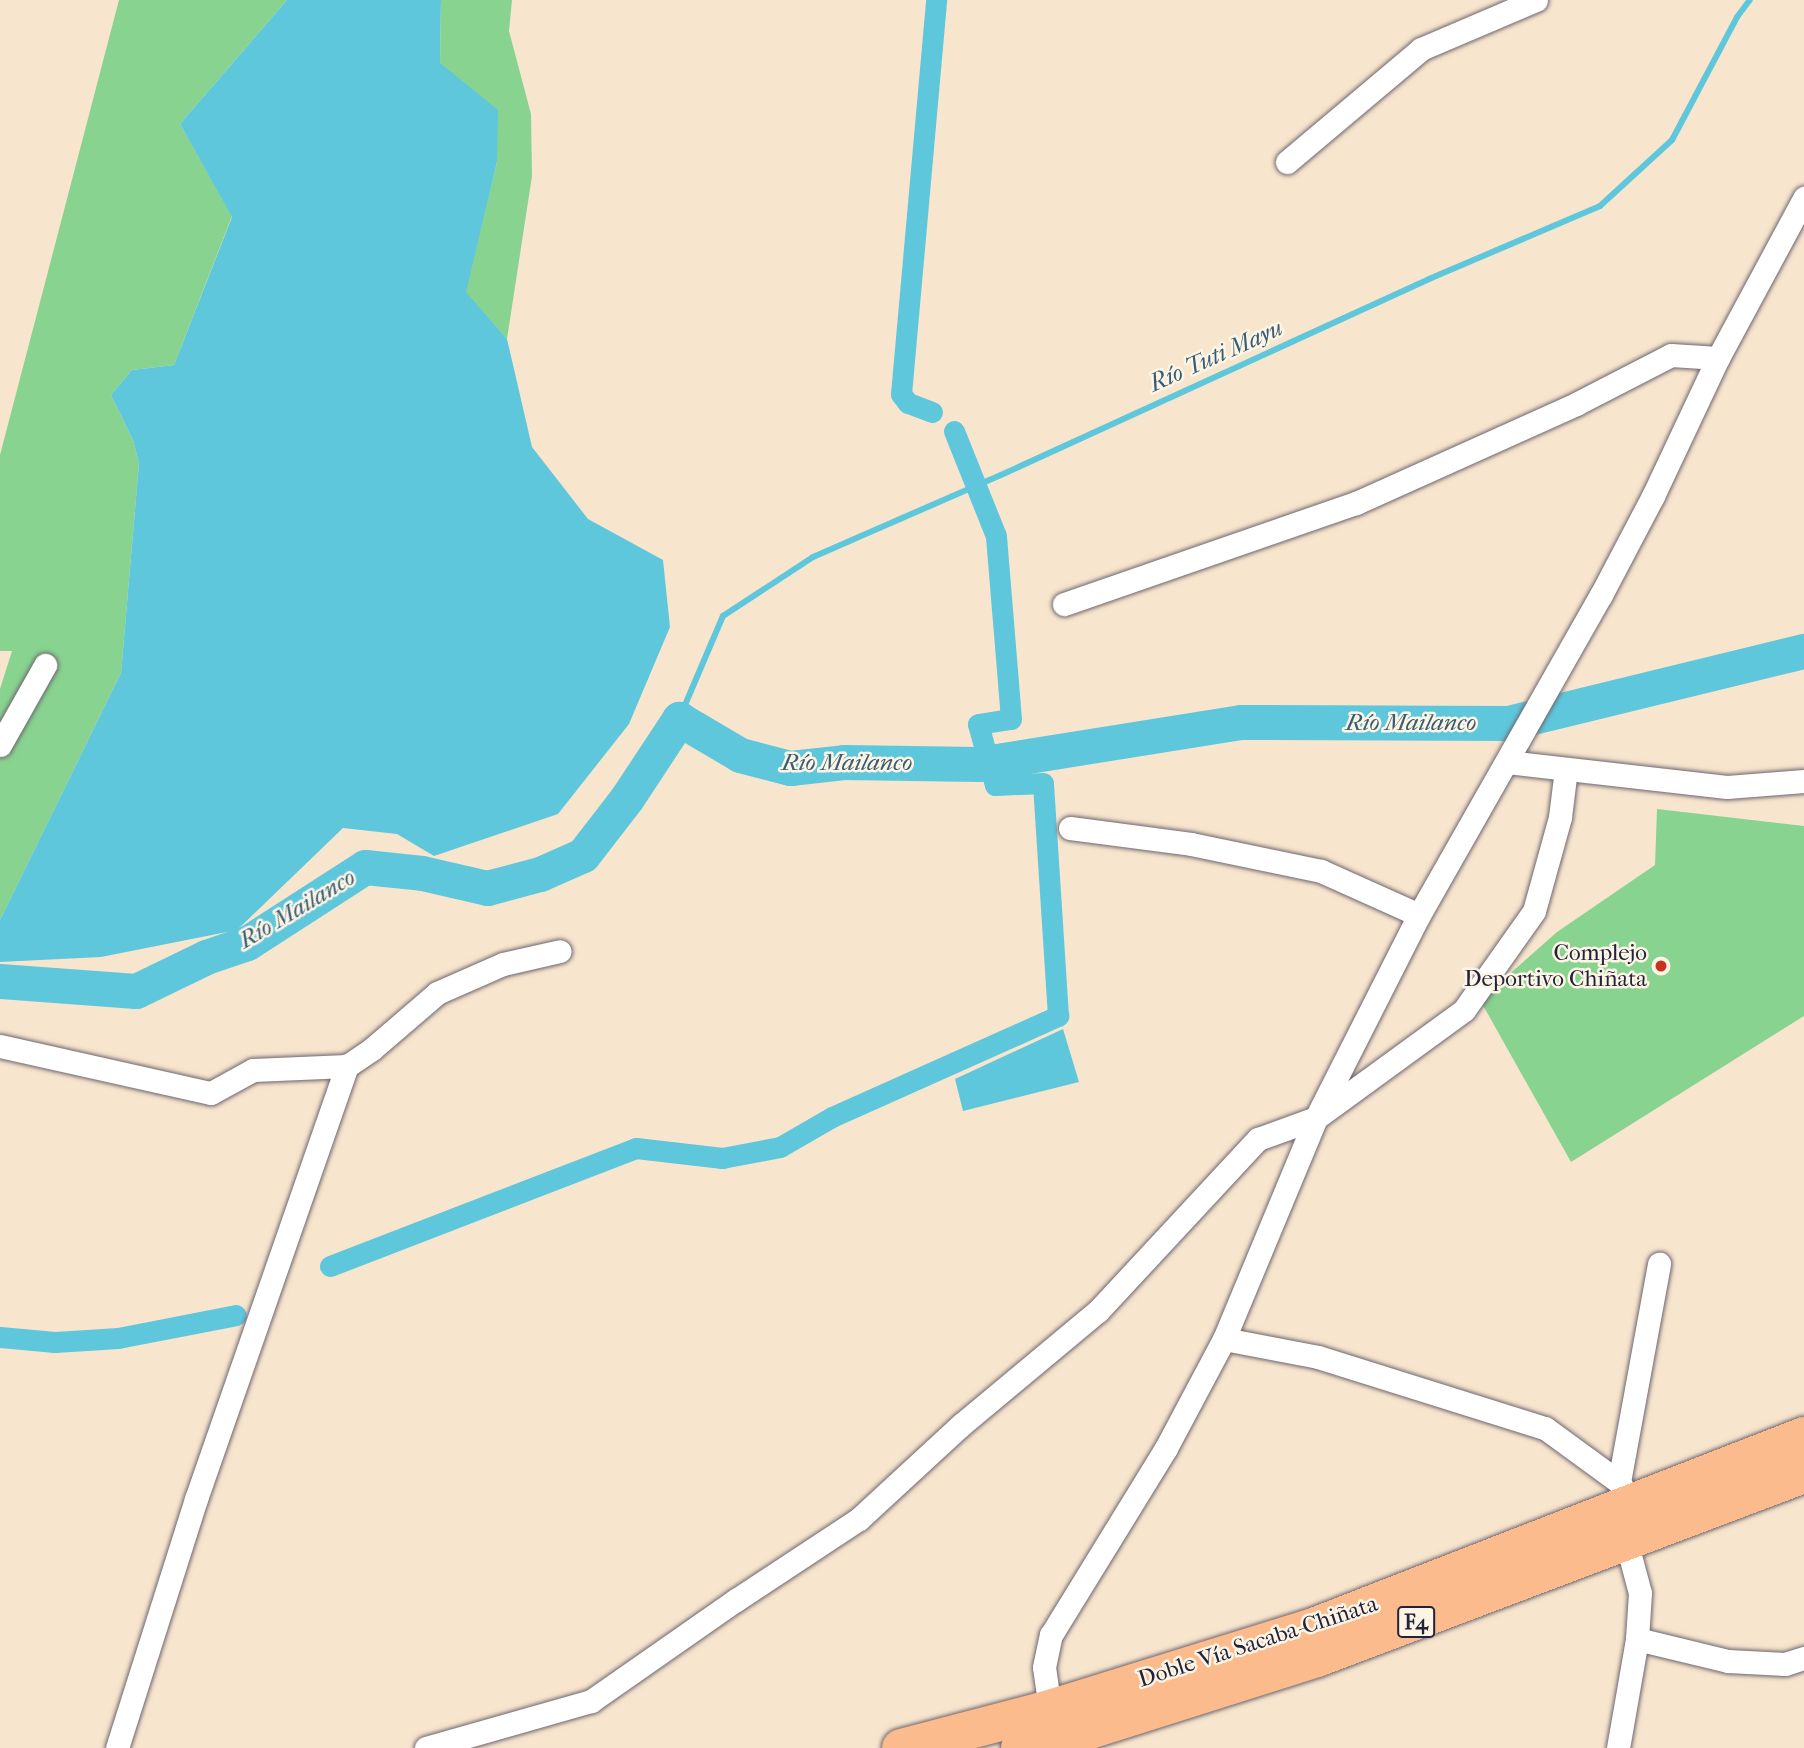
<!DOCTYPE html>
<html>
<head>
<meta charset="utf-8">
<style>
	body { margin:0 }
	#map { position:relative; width:1804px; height:1748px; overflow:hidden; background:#f8e5ce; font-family:"IM FELL French Canon",serif }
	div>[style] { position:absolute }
	.green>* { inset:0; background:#88d390 }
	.water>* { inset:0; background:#5fc7dc }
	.stream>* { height:6px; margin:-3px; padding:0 3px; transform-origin:3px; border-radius:3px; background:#5fc7dc }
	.canal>* { height:21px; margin:-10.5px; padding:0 10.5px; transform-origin:10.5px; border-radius:10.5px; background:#5fc7dc }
	.river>* { height:35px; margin:-17.5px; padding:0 17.5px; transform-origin:17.5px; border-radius:17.5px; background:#5fc7dc }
	.roads { filter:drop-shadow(0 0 2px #6d666e) drop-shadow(0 0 2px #6d666e) }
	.minor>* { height:23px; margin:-11.5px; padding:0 11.5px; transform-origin:11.5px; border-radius:11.5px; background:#fff }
	.trunk>* { height:38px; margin:-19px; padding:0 19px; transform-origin:19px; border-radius:19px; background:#fbbb8c }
	.dots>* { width:19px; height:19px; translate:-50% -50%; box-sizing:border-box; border:4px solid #fcf5e5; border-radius:50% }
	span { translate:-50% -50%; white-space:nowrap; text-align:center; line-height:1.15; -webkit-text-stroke:5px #fcf5e5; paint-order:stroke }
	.shield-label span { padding:2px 5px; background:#fcf5e5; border:2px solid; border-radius:5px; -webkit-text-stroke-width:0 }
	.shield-label { font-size:21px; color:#22223b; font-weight:700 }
	.poi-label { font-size:23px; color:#22223b }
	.right { translate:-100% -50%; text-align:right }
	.street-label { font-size:23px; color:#22223b }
	.water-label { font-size:24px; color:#375c73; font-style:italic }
</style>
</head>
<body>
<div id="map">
	<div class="green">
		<div style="clip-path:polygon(119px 0,287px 0,180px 124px,232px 216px,174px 365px,132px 370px,111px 395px,133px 440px,139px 463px,121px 673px,0 920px,0 689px,12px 651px,0 651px,0 455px)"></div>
		<div style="clip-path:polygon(441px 0,512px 0,509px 31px,531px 114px,532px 176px,507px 339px,465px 292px,497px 162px,440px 63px)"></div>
		<div style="clip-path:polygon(1657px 809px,1804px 826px,1804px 1016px,1571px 1162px,1480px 1000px,1557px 932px,1655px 865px)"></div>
	</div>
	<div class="water">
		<div style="clip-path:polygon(287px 0,441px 0,440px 63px,498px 110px,497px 162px,466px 292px,507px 339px,532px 447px,588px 519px,663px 560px,670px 627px,629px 724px,558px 814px,434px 856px,397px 834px,343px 828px,237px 930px,101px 957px,0 962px,0 920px,121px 673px,139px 463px,133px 440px,111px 395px,132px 370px,174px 365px,232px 217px,180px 124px)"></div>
		<div style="clip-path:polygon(1063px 1029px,1079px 1082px,963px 1111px,955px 1079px)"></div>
	</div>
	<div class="stream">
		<div style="left:679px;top:719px;width:112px;rotate:-66.9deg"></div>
		<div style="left:723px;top:616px;width:108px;rotate:-33.2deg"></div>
		<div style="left:813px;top:557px;width:205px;rotate:-23.6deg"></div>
		<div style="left:1001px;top:475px;width:471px;rotate:-24.6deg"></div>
		<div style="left:1429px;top:279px;width:186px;rotate:-23.1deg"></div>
		<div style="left:1600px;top:206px;width:98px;rotate:-42.5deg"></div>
		<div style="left:1672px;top:140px;width:139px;rotate:-62.1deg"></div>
		<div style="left:1737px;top:17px;width:21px;rotate:-53deg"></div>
	</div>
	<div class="canal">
		<div style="left:932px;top:412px;width:26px;rotate:-159deg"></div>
		<div style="left:908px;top:403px;width:11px;rotate:-128deg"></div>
		<div style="left:901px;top:394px;width:396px;rotate:-84.9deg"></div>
		<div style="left:330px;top:1266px;width:328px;rotate:-21.1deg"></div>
		<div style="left:636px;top:1148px;width:87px;rotate:6.6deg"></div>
		<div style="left:722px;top:1158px;width:59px;rotate:-10.7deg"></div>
		<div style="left:780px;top:1147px;width:60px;rotate:-30deg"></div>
		<div style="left:832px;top:1117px;width:248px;rotate:-24.1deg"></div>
		<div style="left:1058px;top:1016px;width:233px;rotate:-93.7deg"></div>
		<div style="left:1043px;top:783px;width:48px;rotate:177.6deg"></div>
		<div style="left:995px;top:785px;width:63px;rotate:-105.6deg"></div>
		<div style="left:978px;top:724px;width:33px;rotate:-9deg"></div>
		<div style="left:1011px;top:719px;width:184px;rotate:-94.7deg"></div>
		<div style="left:996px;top:536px;width:113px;rotate:-111.8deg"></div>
		<div style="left:0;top:1337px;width:55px;rotate:5.2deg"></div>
		<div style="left:55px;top:1342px;width:63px;rotate:-3.6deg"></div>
		<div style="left:118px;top:1338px;width:120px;rotate:-11deg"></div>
	</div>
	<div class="river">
		<div style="left:0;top:981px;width:136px;rotate:4.2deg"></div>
		<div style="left:136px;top:991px;width:78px;rotate:-25.9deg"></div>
		<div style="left:206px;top:957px;width:43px;rotate:-18.9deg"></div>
		<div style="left:247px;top:943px;width:140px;rotate:-32.8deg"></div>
		<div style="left:365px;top:867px;width:57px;rotate:6deg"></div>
		<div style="left:422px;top:873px;width:67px;rotate:13deg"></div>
		<div style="left:487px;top:888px;width:55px;rotate:-14.8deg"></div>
		<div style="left:540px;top:874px;width:47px;rotate:-23.8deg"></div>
		<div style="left:583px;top:855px;width:72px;rotate:-52.3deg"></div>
		<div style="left:627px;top:798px;width:95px;rotate:-56.6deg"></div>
		<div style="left:679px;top:719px;width:71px;rotate:30.5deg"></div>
		<div style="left:740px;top:755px;width:52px;rotate:14.6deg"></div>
		<div style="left:790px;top:768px;width:54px;rotate:-6.3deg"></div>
		<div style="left:844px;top:762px;width:134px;rotate:0.9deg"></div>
		<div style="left:978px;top:764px;width:266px;rotate:-9.1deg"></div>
		<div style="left:1241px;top:722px;width:267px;rotate:0.2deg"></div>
		<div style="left:1508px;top:723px;width:305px;rotate:-13.7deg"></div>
	</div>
	<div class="roads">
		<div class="minor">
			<div style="left:1287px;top:162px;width:175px;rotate:-40.1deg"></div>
			<div style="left:1421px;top:49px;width:125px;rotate:-23.1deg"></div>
			<div style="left:1064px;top:604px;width:309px;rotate:-19.1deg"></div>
			<div style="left:1356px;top:503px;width:241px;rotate:-24.2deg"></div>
			<div style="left:1576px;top:404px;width:107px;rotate:-27.3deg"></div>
			<div style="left:1671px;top:355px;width:47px;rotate:3.7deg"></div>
			<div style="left:0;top:745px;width:92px;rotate:-60.6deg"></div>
			<div style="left:1507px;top:762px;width:221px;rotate:6.5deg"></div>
			<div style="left:1727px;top:787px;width:77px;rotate:-4.5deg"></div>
			<div style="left:1070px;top:828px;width:122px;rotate:7.5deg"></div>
			<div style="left:1191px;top:844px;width:133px;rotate:11.7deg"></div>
			<div style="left:1321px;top:871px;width:107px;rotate:24.2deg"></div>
			<div style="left:0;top:1046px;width:216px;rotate:12.6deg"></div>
			<div style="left:211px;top:1093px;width:48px;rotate:-28.7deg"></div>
			<div style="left:253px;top:1070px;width:94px;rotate:-2.4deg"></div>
			<div style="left:347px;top:1066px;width:30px;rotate:-34deg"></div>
			<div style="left:372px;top:1049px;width:86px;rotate:-40.7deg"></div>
			<div style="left:437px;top:993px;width:72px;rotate:-23.7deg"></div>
			<div style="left:503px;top:964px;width:58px;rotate:-12.8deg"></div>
			<div style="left:1224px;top:1339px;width:96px;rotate:10.8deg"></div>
			<div style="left:1318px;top:1357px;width:238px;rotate:17.4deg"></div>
			<div style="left:1545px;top:1428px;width:92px;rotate:36.1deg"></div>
			<div style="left:1619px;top:1482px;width:27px;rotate:59deg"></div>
			<div style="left:1619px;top:1482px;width:222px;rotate:-79.6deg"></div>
			<div style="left:1637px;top:1639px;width:94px;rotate:13.6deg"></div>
			<div style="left:1728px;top:1661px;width:57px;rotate:3deg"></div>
			<div style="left:1785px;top:1664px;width:20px;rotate:-18deg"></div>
			<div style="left:1050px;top:1709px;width:42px;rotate:-98.1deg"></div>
			<div style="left:1044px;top:1667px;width:33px;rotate:-78deg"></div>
			<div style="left:1051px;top:1635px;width:220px;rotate:-58.4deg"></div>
			<div style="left:1166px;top:1448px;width:123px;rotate:-62deg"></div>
			<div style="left:1224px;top:1339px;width:239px;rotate:-67.4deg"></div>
			<div style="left:1316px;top:1118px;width:228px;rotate:-63.1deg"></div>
			<div style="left:1419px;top:915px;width:368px;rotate:-60.4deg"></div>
			<div style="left:1601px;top:595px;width:112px;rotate:-62.3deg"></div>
			<div style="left:1653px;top:496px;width:153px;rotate:-64.8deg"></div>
			<div style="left:1718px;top:358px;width:182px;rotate:-61.7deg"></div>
			<div style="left:117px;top:1748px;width:261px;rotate:-72.4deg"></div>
			<div style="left:196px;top:1499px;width:459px;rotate:-70.8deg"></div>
			<div style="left:426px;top:1748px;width:172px;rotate:-15.9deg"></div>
			<div style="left:591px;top:1701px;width:177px;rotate:-34.9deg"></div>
			<div style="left:736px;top:1600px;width:147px;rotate:-33.4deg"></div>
			<div style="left:859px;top:1519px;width:139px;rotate:-42.7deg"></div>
			<div style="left:961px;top:1425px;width:178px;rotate:-39.8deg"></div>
			<div style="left:1098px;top:1311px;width:235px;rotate:-47.1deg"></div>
			<div style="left:1258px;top:1139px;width:62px;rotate:-19.9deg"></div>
			<div style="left:1316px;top:1118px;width:183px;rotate:-36.1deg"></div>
			<div style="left:1464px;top:1010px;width:121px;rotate:-54.7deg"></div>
			<div style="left:1534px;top:911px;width:98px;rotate:-74.5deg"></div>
			<div style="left:1560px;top:817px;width:48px;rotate:-82.9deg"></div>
			<div style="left:1618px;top:1748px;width:111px;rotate:-80.1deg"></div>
			<div style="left:1637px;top:1639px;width:46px;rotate:-86.3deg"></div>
			<div style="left:1640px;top:1593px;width:51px;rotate:-104.9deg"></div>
		</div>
		<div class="trunk">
			<div style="left:901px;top:1748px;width:154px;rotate:-14.7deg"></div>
			<div style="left:1050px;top:1709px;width:279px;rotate:-17.3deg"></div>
			<div style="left:1316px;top:1626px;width:524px;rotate:-21.27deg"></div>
			<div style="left:1020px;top:1748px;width:72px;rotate:-14.4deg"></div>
			<div style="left:1090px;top:1730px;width:238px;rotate:-17.6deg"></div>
			<div style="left:1317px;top:1658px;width:521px;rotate:-20.7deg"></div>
		</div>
	</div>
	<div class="dots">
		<div style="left:1661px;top:966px;background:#c8321e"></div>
	</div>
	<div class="shield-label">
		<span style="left:1416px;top:1622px">F4</span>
	</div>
	<div class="poi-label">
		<span class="right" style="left:1647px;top:966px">Complejo<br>Deportivo Chiñata</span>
	</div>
	<div class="street-label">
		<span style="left:1258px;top:1642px;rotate:-18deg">Doble Vía Sacaba-Chiñata</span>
	</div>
	<div class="water-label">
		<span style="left:1216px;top:356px;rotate:-24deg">Río Tuti Mayu</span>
		<span style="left:1411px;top:723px">Río Mailanco</span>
		<span style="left:847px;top:763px">Río Mailanco</span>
		<span style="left:297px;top:909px;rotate:-31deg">Río Mailanco</span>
	</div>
</div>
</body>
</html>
